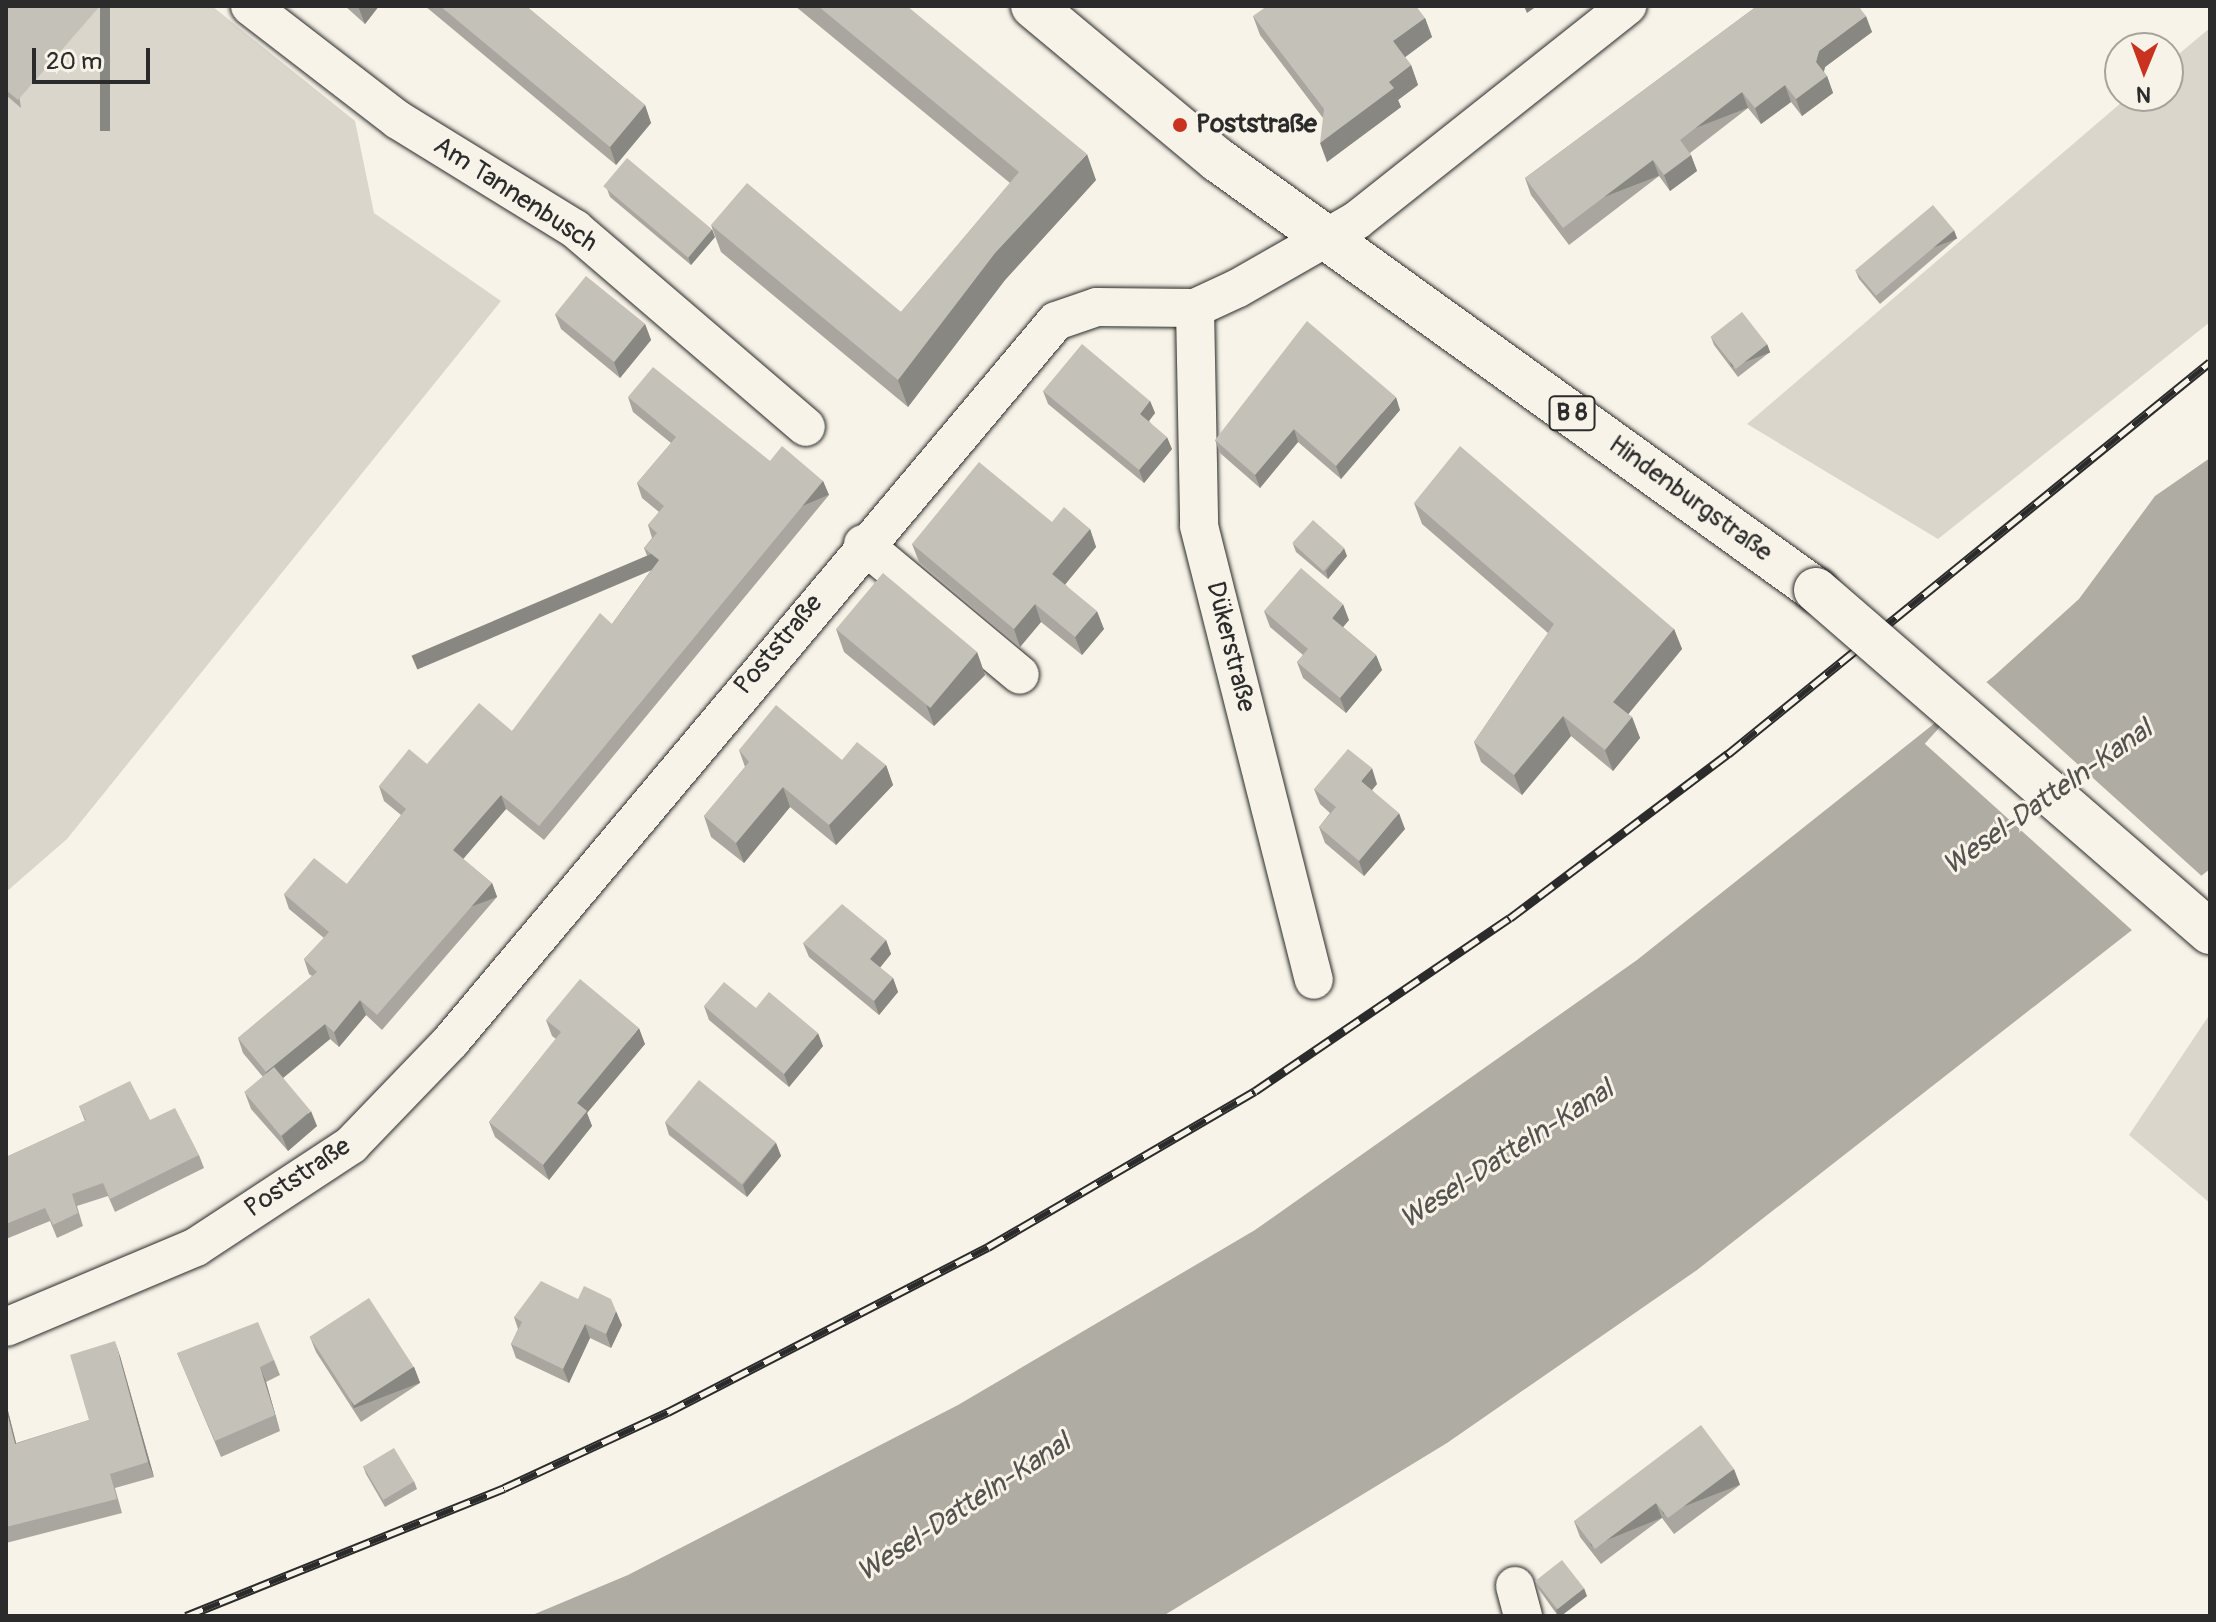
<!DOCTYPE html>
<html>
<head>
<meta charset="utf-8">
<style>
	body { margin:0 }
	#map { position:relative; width:2216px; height:1622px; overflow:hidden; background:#f7f3e8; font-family:Pangolin,sans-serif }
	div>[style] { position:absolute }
	.green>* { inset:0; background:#dad6cc }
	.water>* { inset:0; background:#afaca4 }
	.pier>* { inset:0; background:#f7f3e8; transform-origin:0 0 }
	.roads { filter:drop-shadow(0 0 2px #2b2b2b) drop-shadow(0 0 2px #2b2b2b) }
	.minor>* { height:38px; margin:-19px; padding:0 19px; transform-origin:19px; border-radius:19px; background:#f7f3e8 }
	.major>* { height:44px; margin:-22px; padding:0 22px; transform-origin:22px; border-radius:22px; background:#f7f3e8 }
	.rail>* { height:9px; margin-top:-4.5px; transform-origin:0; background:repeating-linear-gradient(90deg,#f7f3e8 0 18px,#2b2b2b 0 36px); box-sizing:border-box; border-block:2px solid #2b2b2b }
	.bridges { filter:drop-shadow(0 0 2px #2b2b2b) drop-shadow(0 0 2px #2b2b2b) }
	.major-bridge>* { height:44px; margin:-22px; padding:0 22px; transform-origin:22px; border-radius:22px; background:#f7f3e8 }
	.wall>* { inset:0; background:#a9a69f }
	.shaded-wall>* { inset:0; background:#898782; transform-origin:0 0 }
	.building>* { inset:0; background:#c4c1b9; transform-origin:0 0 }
	.dots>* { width:22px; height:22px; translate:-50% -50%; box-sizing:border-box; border:4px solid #f7f3e8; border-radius:50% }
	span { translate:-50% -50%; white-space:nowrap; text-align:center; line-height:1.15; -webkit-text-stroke:6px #f7f3e8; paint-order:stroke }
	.shield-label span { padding:2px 6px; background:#f7f3e8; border:2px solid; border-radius:6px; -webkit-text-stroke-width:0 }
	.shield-label { font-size:24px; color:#2b2b2b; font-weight:700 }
	.poi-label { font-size:26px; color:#2b2b2b; font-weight:700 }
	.left { translate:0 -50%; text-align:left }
	.street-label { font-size:26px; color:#2b2b2b }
	.water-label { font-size:28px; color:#53524f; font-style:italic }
	.frame { position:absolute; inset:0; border:8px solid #2b2b2b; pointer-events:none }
	.north { position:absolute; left:2104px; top:32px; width:80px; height:80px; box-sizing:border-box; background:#f7f3e8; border:2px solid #a5a39c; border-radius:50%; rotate:181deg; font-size:22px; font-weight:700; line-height:32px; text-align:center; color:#2b2b2b }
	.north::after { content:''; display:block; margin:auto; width:28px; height:36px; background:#c8321e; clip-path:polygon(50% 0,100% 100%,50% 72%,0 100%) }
	.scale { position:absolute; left:32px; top:48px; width:118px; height:36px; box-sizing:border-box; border:4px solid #2b2b2b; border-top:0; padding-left:10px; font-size:24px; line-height:28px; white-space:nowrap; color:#2b2b2b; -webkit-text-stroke:6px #f7f3e8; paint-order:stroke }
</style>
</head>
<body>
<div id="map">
	<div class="green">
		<div style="clip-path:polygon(6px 6px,212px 6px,355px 121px,374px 213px,501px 301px,67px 839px,6px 892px)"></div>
		<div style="clip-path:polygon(2210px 28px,2210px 322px,1938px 539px,1747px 424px,2129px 96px,2168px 96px,2168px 63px)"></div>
		<div style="clip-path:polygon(2210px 1014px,2210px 1203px,2129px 1135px)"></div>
	</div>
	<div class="water">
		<div style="clip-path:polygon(2210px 458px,2210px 869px,1697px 1270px,1447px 1443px,1163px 1616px,530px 1616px,628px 1575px,958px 1405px,1255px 1230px,1637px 960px,1994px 676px,2079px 599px,2155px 496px)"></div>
	</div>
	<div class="pier">
		<div style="left:1983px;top:679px;width:298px;height:87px;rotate:42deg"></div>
	</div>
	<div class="roads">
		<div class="minor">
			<div style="left:250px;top:6px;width:187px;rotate:37.6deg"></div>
			<div style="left:398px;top:120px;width:208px;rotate:31.6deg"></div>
			<div style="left:575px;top:229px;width:304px;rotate:40.6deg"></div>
			<div style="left:1195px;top:308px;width:218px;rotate:88.9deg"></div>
			<div style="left:1199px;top:526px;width:468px;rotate:75.8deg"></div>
			<div style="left:863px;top:544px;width:204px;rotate:39.8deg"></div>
			<div style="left:6px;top:1327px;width:206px;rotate:-22.8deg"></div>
			<div style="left:196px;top:1247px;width:186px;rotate:-33.3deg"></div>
			<div style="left:351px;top:1145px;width:144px;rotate:-46.1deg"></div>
			<div style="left:451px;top:1041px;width:940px;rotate:-49.96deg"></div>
			<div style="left:1056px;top:321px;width:43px;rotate:-18.9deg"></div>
			<div style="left:1097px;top:307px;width:98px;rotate:0.6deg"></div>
			<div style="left:1195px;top:308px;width:47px;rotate:-24.9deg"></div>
			<div style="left:1238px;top:288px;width:137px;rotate:-29.7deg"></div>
			<div style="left:1357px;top:220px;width:345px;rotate:-38.4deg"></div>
			<div style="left:1515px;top:1586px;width:31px;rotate:75deg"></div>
		</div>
		<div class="major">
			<div style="left:1033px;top:6px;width:241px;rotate:39.8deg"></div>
			<div style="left:1218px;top:160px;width:737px;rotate:35.72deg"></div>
		</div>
	</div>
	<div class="rail">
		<div style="left:186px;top:1616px;width:343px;rotate:-21.9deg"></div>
		<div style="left:504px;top:1488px;width:181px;rotate:-24.9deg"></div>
		<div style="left:668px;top:1412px;width:360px;rotate:-27.3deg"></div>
		<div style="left:988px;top:1247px;width:309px;rotate:-30.3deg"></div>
		<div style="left:1255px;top:1091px;width:308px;rotate:-34.2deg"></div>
		<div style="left:1510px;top:918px;width:273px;rotate:-37deg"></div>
		<div style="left:1728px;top:754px;width:621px;rotate:-39.12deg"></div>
	</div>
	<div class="bridges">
		<div class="major-bridge">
			<div style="left:1816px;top:590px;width:522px;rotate:40.96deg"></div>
		</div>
	</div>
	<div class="wall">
		<div style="clip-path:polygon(6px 6px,21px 108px,6px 95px)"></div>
		<div style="clip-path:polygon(345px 6px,379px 6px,365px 24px)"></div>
		<div style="clip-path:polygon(425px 6px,526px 6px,645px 105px,651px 123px,616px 165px)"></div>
		<div style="clip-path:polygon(795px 6px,907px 6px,1096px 180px,1005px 280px,908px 407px,721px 252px,711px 225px,901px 312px,1010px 183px)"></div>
		<div style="clip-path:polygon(1757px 6px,1863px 6px,1860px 8px,1872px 32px,1825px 67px,1824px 72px,1827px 76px,1833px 93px,1802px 116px,1791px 102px,1761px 124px,1748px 108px,1690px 153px,1697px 171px,1670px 191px,1659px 176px,1569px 245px,1531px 195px,1525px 178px)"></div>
		<div style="clip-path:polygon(1253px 16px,1425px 18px,1432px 37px,1405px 57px,1411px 65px,1418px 85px,1398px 100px,1401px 107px,1327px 162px,1323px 118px,1260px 35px)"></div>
		<div style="clip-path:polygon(607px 189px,715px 237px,691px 265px,610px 197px)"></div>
		<div style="clip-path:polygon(1957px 238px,1880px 304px,1859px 279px,1856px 272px)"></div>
		<div style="clip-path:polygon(555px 314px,645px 324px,651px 340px,620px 378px,561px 329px)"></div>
		<div style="clip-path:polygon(1711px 337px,1767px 344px,1770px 352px,1738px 377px,1714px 345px)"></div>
		<div style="clip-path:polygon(1043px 391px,1150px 401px,1155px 413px,1149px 421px,1172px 449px,1144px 483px,1048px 404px)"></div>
		<div style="clip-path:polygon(628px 397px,770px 461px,823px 481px,829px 495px,544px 840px,506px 809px,463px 859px,492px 883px,497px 897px,382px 1030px,366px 1015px,339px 1047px,330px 1039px,283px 1078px,317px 1126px,288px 1151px,251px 1109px,245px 1093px,263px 1077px,243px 1053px,238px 1038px,312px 976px,309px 974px,304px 959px,324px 938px,289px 909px,284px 894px,347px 884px,401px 815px,384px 801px,379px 786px,427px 764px,512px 731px,612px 624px,654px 566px,650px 563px,644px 548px,652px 538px,648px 525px,659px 512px,642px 498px,637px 483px,671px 443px,633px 412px)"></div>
		<div style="clip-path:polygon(1400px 410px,1341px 479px,1298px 442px,1260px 488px,1220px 453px,1215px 440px)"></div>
		<div style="clip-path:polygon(1414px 503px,1674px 629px,1682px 649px,1628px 714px,1632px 717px,1640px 738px,1613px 771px,1571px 736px,1522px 795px,1481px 762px,1474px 742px,1548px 633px,1422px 524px)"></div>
		<div style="clip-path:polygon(1052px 522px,1090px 529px,1096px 547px,1065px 584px,1104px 629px,1082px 655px,1041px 622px,1020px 647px,919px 562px,912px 544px)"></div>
		<div style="clip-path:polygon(1293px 544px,1347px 556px,1328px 579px,1296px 552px)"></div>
		<div style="clip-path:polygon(1264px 611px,1349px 620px,1343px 627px,1376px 655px,1382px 670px,1346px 713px,1303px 678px,1297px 662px,1303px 655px,1270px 627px)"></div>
		<div style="clip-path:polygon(836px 629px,977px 652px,985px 675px,934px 726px,844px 652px)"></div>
		<div style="clip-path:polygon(739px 750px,842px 760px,886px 765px,893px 785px,836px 845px,790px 807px,744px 863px,711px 837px,704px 816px,745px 767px)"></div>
		<div style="clip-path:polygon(1377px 784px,1372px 790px,1405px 829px,1364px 876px,1325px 843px,1319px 827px,1330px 813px,1320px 804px,1314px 789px)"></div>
		<div style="clip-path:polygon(886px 940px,891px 954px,880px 968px,893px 978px,898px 992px,879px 1015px,809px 957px,803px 943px)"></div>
		<div style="clip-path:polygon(704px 1006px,756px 1008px,823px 1046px,789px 1087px,709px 1020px)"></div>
		<div style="clip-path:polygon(546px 1020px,645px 1044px,587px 1113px,592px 1126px,549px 1180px,495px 1137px,489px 1122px,556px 1039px,552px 1036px)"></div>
		<div style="clip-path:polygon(79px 1106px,150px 1120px,199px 1155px,204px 1168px,115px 1212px,108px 1196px,77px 1206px,83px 1226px,57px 1238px,50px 1221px,6px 1239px,6px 1157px,85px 1121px)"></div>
		<div style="clip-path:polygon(665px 1122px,776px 1143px,781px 1156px,747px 1197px,669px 1135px)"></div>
		<div style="clip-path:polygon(514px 1317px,622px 1325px,611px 1348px,590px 1338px,569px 1383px,516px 1358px,511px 1344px,518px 1329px)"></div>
		<div style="clip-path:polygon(310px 1337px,414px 1367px,420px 1383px,361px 1422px,316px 1352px)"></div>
		<div style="clip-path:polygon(177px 1353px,274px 1360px,280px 1375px,266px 1382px,280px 1431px,221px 1457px)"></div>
		<div style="clip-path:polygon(120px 1356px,154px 1477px,115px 1488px,122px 1513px,6px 1543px,6px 1403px,16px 1443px,89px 1420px)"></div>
		<div style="clip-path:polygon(363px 1466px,414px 1481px,417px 1489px,385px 1507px,366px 1474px)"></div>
		<div style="clip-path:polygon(1740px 1485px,1674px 1534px,1662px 1518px,1601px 1564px,1580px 1537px,1574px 1521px)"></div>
		<div style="clip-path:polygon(1535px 1580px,1587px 1596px,1561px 1616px,1558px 1616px,1538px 1588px)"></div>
	</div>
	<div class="shaded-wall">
		<div style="left:100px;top:6px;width:10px;height:125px"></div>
		<div style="clip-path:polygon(358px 6px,379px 6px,365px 24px)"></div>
		<div style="clip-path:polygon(1524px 6px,1537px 6px,1527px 13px)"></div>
		<div style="clip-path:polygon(1866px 16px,1872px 32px,1825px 67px,1822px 78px,1816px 62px,1819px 51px)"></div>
		<div style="clip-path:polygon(1425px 18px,1432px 37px,1400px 61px,1393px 41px)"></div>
		<div style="clip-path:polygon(1411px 65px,1418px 85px,1398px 100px,1401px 107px,1327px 162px,1320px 143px,1389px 82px)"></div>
		<div style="clip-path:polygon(1827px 76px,1833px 93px,1802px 116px,1796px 99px)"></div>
		<div style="clip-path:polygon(1785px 85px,1791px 102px,1761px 124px,1755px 108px)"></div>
		<div style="left:1742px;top:92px;width:17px;height:78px;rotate:69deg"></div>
		<div style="clip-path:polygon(645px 105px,651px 123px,616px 165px,610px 147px)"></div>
		<div style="clip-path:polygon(1087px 154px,1096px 180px,1005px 280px,908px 407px,898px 380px,995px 253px)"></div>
		<div style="clip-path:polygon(1691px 155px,1697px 171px,1670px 191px,1664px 175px)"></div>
		<div style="left:1653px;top:160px;width:17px;height:113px;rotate:69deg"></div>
		<div style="clip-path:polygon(712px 229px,715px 237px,691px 265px,688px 257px)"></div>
		<div style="left:1954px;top:230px;width:9px;height:101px;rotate:69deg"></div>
		<div style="clip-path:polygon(645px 324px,651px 340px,620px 378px,614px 362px)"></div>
		<div style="left:1767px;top:344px;width:9px;height:41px;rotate:69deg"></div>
		<div style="clip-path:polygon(1396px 397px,1400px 410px,1341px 479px,1336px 466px)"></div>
		<div style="clip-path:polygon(1150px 401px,1155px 413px,1145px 426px,1140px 414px)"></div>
		<div style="clip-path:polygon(1294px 429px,1298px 442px,1260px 488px,1255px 475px)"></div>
		<div style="clip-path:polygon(1167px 437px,1172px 449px,1144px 483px,1139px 470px)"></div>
		<div style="left:823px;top:481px;width:15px;height:447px;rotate:67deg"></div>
		<div style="clip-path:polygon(1090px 529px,1096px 547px,1059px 592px,1052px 574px)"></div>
		<div style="clip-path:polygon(1344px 548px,1347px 556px,1328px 579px,1326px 571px)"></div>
		<div style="clip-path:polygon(1035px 604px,1041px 622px,1020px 647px,1014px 629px)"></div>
		<div style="clip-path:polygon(1343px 604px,1349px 620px,1338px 633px,1332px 618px)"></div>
		<div style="clip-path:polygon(1097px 611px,1104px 629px,1082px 655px,1075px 637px)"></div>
		<div style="clip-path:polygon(1674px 629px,1682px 649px,1621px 723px,1613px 702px)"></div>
		<div style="clip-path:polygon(977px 652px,985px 675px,934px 726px,926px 704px)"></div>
		<div style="clip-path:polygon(1376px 655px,1382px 670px,1346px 713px,1340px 698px)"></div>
		<div style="clip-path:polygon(1563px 716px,1571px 736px,1522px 795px,1514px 775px)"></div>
		<div style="clip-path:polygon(1632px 717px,1640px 738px,1613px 771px,1605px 750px)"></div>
		<div style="clip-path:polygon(886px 765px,893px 785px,836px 845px,829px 825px)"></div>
		<div style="clip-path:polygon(1372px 768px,1377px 784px,1366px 797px,1361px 781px)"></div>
		<div style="clip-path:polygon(783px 787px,790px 807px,744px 863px,736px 843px)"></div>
		<div style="clip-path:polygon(501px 795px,506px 809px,458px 865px,453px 850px)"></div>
		<div style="clip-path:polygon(1399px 813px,1405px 829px,1364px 876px,1359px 861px)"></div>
		<div style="left:492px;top:883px;width:15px;height:175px;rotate:70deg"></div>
		<div style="clip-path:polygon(886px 940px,891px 954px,875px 973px,870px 959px)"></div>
		<div style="clip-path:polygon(893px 978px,898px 992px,879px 1015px,874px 1001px)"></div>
		<div style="clip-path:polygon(360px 1000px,366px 1015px,339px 1047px,334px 1032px)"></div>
		<div style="clip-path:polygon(325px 1024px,330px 1039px,272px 1087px,266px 1072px)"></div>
		<div style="clip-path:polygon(639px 1028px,645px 1044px,587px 1113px,592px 1126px,549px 1180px,543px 1165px,577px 1103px)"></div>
		<div style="clip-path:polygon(818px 1033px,823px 1046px,789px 1087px,784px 1074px)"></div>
		<div style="clip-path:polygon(311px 1111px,317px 1126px,288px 1151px,282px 1136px)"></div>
		<div style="clip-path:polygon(776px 1143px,781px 1156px,747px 1197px,743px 1185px)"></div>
		<div style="clip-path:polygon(616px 1311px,622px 1325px,611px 1348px,606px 1334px)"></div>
		<div style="clip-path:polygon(585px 1324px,590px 1338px,569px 1383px,563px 1369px)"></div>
		<div style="clip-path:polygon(115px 1341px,120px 1356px,154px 1477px,148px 1462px)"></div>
		<div style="clip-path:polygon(260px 1367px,266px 1382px,280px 1431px)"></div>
		<div style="left:414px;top:1367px;width:17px;height:71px;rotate:69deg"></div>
		<div style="clip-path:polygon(6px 1403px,20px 1459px,15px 1444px,6px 1409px)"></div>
		<div style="left:1734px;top:1469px;width:17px;height:82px;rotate:69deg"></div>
		<div style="left:1656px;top:1503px;width:16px;height:76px;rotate:68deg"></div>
		<div style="clip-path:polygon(1584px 1588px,1587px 1596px,1561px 1616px,1558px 1616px,1556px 1610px)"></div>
	</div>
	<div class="building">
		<div style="clip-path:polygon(6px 6px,100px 6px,18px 100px,6px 90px)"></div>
		<div style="clip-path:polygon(440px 6px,526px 6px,645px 105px,610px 147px)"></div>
		<div style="clip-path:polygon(818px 6px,907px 6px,1087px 154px,995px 253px,898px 380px,711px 225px,747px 183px,901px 312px,1019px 172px)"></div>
		<div style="clip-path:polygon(1267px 6px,1416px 6px,1425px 18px,1393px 41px,1411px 65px,1389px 82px,1394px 88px,1320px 143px,1324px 109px,1253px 16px)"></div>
		<div style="clip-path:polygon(1757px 6px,1858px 6px,1866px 16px,1819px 51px,1816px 62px,1827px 76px,1796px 99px,1785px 85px,1755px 108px,1742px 92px,1680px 140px,1691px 155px,1664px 175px,1653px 160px,1563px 228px,1525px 178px)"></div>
		<div style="left:627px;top:158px;width:111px;height:37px;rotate:40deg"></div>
		<div style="left:1933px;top:205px;width:33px;height:102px;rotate:50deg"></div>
		<div style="left:586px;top:276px;width:76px;height:49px;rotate:39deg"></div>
		<div style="left:1742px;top:312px;width:41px;height:40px;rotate:52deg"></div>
		<div style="clip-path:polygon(1307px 321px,1396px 397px,1336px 466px,1294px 429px,1255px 475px,1215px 440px)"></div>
		<div style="clip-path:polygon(1082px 344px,1150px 401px,1140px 414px,1167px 437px,1139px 470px,1043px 391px)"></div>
		<div style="clip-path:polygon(653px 367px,770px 461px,782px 446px,823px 481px,539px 826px,501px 795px,453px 850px,492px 883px,377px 1015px,360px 1000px,334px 1032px,325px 1024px,266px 1072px,238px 1038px,317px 972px,304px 959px,329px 932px,284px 894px,314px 858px,347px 884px,406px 809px,379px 786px,409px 749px,427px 764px,479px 703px,512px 731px,600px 613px,612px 624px,659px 560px,644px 548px,657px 533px,648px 525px,664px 506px,637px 483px,676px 437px,628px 397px)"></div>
		<div style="clip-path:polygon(1460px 446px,1674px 629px,1613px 702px,1632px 717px,1605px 750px,1563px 716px,1514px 775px,1474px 742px,1554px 624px,1414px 503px)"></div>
		<div style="clip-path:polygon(979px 462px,1052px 522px,1064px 507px,1090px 529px,1052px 574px,1097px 611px,1075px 637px,1035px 604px,1014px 629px,912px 544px)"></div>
		<div style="left:1313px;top:520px;width:42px;height:31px;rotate:42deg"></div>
		<div style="clip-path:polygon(1301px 568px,1343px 604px,1332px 618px,1376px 655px,1340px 698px,1297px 662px,1308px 649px,1264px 611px)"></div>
		<div style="left:883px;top:573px;width:123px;height:73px;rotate:40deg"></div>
		<div style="clip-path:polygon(776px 705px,842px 760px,857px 742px,886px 765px,829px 825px,783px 787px,736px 843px,704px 816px,749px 762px,739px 750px)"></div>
		<div style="clip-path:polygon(1348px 749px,1372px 768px,1361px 781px,1399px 813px,1359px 861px,1319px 827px,1336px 807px,1314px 789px)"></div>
		<div style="clip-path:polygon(842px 904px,886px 940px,870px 959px,893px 978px,874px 1001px,803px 943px)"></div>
		<div style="clip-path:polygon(580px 979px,639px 1028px,577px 1103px,587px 1111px,543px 1165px,489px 1122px,561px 1032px,546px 1020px)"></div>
		<div style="clip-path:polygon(724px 982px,756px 1008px,769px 992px,818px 1033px,784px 1074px,704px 1006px)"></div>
		<div style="left:274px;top:1067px;width:57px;height:39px;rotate:50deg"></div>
		<div style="left:699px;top:1080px;width:99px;height:54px;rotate:39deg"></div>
		<div style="clip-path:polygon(130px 1081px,150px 1120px,175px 1108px,199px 1155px,110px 1199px,103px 1183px,72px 1194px,78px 1213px,53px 1225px,45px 1208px,6px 1224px,6px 1157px,86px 1120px,79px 1106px)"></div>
		<div style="clip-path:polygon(541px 1281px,578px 1299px,584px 1286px,611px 1299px,616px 1311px,606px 1334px,585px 1324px,563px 1369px,511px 1344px,522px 1322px,514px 1317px)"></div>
		<div style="left:369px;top:1298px;width:82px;height:71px;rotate:57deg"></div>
		<div style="clip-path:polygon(258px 1322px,274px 1360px,260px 1367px,275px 1415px,215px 1441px,177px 1353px)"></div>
		<div style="clip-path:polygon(115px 1341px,148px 1462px,110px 1474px,117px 1499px,6px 1527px,6px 1409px,15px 1444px,89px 1420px,70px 1355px)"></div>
		<div style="clip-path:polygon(1701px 1425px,1734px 1469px,1668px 1518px,1656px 1503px,1595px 1549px,1574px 1521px)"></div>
		<div style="left:394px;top:1448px;width:39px;height:36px;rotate:59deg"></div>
		<div style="left:1562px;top:1560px;width:36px;height:34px;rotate:52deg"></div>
	</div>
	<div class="dots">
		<div style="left:1180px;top:125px;background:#c8321e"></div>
	</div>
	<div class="shield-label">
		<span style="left:1572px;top:413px">B 8</span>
	</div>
	<div class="poi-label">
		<span class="left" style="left:1196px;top:125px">Poststraße</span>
	</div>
	<div class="street-label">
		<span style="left:515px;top:195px;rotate:33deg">Am Tannenbusch</span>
		<span style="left:1690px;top:499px;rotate:36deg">Hindenburgstraße</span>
		<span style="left:779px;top:645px;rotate:-50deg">Poststraße</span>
		<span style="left:1230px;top:647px;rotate:76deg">Dükerstraße</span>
		<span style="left:298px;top:1178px;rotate:-34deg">Poststraße</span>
	</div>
	<div class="water-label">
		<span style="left:2048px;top:798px;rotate:-35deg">Wesel-Datteln-Kanal</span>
		<span style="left:1507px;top:1155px;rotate:-33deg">Wesel-Datteln-Kanal</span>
		<span style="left:964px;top:1508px;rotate:-33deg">Wesel-Datteln-Kanal</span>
	</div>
	<div class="frame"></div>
	<div class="north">N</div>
	<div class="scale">20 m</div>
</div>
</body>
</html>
